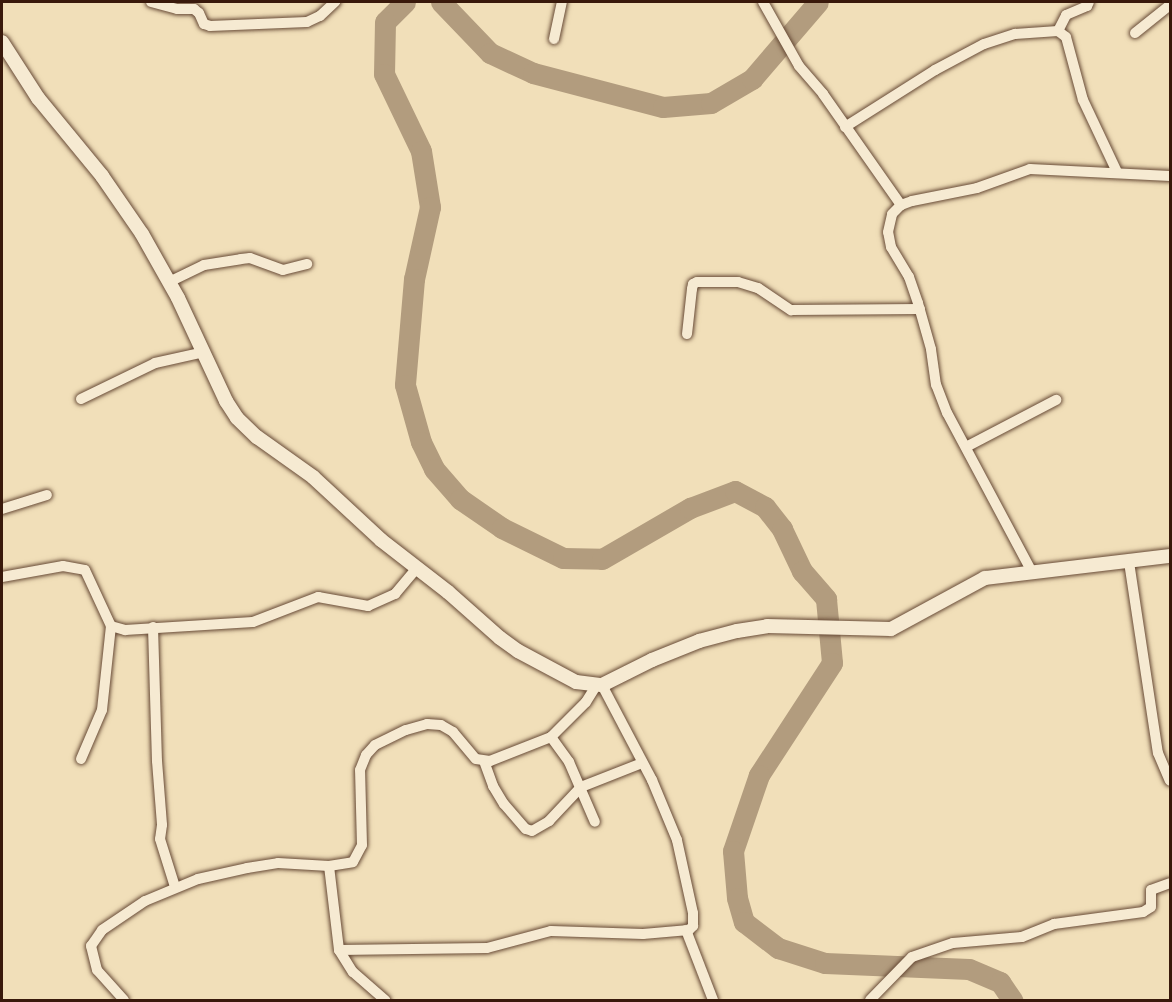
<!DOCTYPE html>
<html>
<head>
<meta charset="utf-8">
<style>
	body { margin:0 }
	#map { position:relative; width:1172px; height:1002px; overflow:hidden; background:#f1dfb9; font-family:Alegreya,serif }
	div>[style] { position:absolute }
	.river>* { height:21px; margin:-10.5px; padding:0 10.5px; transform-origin:10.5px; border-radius:10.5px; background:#b29c7e }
	.roads { filter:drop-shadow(0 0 2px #674a36) drop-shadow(0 0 2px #674a36) }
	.minor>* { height:10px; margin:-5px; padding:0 5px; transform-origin:5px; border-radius:5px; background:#f6ead2 }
	.tertiary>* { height:14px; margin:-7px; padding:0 7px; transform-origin:7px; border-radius:7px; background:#f6ead2 }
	span { translate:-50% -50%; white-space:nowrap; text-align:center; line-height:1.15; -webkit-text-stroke:4.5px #f6ead2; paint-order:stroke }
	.frame { position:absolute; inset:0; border:3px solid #39190b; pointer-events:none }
</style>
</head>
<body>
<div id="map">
	<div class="river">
		<div style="left:405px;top:2px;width:28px;rotate:135deg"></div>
		<div style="left:385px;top:22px;width:52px;rotate:91.1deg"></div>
		<div style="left:384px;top:74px;width:85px;rotate:64.3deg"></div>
		<div style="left:421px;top:151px;width:57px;rotate:80.9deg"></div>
		<div style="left:430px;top:207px;width:74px;rotate:102.5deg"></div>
		<div style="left:414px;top:279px;width:106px;rotate:94.9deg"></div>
		<div style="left:405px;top:385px;width:59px;rotate:74.3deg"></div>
		<div style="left:421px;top:442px;width:30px;rotate:64deg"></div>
		<div style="left:434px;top:469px;width:40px;rotate:49deg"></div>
		<div style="left:460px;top:499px;width:51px;rotate:34.6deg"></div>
		<div style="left:502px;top:528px;width:68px;rotate:26.2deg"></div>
		<div style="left:563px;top:558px;width:39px;rotate:1deg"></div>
		<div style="left:602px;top:559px;width:102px;rotate:-30.1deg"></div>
		<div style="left:690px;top:508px;width:48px;rotate:-20.7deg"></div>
		<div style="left:735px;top:491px;width:34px;rotate:28deg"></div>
		<div style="left:765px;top:507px;width:28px;rotate:52deg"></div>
		<div style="left:782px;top:529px;width:47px;rotate:64.5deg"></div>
		<div style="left:802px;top:571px;width:37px;rotate:49deg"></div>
		<div style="left:826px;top:599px;width:64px;rotate:84.6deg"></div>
		<div style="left:832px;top:663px;width:134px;rotate:123.1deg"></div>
		<div style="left:759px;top:775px;width:80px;rotate:108.9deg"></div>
		<div style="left:733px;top:851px;width:47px;rotate:85.1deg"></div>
		<div style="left:737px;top:898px;width:25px;rotate:74deg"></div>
		<div style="left:744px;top:922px;width:43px;rotate:37.4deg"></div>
		<div style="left:778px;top:948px;width:49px;rotate:17.7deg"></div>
		<div style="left:825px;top:963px;width:144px;rotate:2.4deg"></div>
		<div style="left:969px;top:969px;width:34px;rotate:23deg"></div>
		<div style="left:1000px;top:982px;width:22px;rotate:56deg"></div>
		<div style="left:441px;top:2px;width:71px;rotate:46.1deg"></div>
		<div style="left:490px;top:53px;width:47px;rotate:24.9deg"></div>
		<div style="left:533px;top:73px;width:134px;rotate:14.7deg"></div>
		<div style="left:663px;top:107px;width:48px;rotate:-4.8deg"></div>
		<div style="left:711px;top:103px;width:48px;rotate:-30.3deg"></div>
		<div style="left:752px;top:79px;width:101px;rotate:-49.4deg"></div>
	</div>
	<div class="roads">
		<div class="minor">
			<div style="left:151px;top:2px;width:27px;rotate:15deg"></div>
			<div style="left:177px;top:9px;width:17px"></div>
			<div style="left:194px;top:9px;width:6px;rotate:39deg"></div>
			<div style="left:199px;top:13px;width:12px;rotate:66deg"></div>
			<div style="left:204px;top:24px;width:6px;rotate:18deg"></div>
			<div style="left:210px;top:26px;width:97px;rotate:-2.4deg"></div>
			<div style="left:307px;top:22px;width:14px;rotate:-25deg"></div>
			<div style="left:320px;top:16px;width:21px;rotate:-43deg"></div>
			<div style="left:763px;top:2px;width:73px;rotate:60.6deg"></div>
			<div style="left:799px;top:66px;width:37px;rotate:49deg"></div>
			<div style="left:823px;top:94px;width:136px;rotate:54.9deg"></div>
			<div style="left:1058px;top:31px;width:18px;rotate:-63deg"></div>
			<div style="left:1066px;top:15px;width:23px;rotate:-23deg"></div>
			<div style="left:1087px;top:6px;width:4px;rotate:-63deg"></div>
			<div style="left:1135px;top:33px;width:45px;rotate:-38.7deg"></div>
			<div style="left:554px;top:39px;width:38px;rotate:-78deg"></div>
			<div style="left:845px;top:127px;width:107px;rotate:-32.3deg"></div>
			<div style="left:935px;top:70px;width:55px;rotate:-28deg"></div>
			<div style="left:984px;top:44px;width:33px;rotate:-18deg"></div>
			<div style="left:1015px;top:34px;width:43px;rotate:-4deg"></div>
			<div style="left:1058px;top:31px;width:10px;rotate:37deg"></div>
			<div style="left:1066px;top:37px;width:65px;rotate:74.9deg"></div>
			<div style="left:1083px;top:100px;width:80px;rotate:64.7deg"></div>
			<div style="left:169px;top:282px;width:39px;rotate:-26deg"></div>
			<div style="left:204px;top:265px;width:37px;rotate:-9deg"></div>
			<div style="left:241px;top:259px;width:9px;rotate:-6deg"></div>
			<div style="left:250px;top:258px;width:35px;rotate:20deg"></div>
			<div style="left:283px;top:270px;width:25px;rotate:-14deg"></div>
			<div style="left:687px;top:334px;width:45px;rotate:-83.7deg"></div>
			<div style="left:692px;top:289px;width:5px;rotate:-79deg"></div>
			<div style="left:693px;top:284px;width:4px;rotate:-27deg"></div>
			<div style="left:697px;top:282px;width:41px"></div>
			<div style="left:738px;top:282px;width:21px;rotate:17deg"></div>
			<div style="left:758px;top:288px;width:40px;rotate:34deg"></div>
			<div style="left:791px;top:310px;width:129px;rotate:-0.4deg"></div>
			<div style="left:81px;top:399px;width:82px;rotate:-25.9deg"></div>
			<div style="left:155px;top:363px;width:50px;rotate:-12.7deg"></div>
			<div style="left:966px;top:447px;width:102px;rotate:-27.6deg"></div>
			<div style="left:2px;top:509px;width:47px;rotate:-17.3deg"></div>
			<div style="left:1129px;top:562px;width:193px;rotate:81.4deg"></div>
			<div style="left:1158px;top:753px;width:30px;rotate:67deg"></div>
			<div style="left:1032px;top:572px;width:180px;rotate:-118.1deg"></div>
			<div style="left:947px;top:413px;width:30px;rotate:-111deg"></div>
			<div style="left:936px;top:385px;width:36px;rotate:-98deg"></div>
			<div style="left:931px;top:349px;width:48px;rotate:-105.8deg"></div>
			<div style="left:918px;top:303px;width:28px;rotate:-109deg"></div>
			<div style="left:909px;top:277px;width:35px;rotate:-121deg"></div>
			<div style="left:891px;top:247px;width:15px;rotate:-101deg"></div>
			<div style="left:888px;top:232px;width:18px;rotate:-77deg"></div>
			<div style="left:892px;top:214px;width:13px;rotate:-45deg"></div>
			<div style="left:901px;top:205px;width:12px;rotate:-20deg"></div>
			<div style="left:912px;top:201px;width:66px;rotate:-11.3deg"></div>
			<div style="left:977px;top:188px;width:56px;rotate:-19.7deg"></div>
			<div style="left:1030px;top:169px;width:140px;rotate:2.9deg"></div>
			<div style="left:2px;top:577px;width:62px;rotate:-10.2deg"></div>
			<div style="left:63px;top:566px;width:22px;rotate:10deg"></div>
			<div style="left:85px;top:570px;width:62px;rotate:65.1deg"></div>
			<div style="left:111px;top:626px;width:15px;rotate:16deg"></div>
			<div style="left:125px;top:630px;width:128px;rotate:-3.6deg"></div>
			<div style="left:253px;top:622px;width:70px;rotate:-21deg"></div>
			<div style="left:318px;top:597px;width:51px;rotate:10.2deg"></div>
			<div style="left:368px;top:606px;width:30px;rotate:-24deg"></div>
			<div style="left:395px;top:594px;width:34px;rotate:-50deg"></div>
			<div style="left:153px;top:627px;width:134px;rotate:88.3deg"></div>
			<div style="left:157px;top:761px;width:64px;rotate:85.5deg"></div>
			<div style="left:162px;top:825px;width:14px;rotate:98deg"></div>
			<div style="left:160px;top:839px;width:50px;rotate:72.6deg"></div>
			<div style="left:551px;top:737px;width:31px;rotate:54deg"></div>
			<div style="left:569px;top:762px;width:65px;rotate:66.6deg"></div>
			<div style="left:81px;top:759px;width:53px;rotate:-66.8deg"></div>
			<div style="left:102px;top:710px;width:84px;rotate:-83.9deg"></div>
			<div style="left:484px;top:761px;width:27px;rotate:70deg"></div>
			<div style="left:493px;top:786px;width:21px;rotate:59deg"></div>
			<div style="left:504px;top:804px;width:33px;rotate:49deg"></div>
			<div style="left:526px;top:829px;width:6px;rotate:18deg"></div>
			<div style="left:532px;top:831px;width:20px;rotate:-30deg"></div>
			<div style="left:549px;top:821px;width:47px;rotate:-46.7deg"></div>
			<div style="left:581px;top:787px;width:66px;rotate:-21.5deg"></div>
			<div style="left:329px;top:866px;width:85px;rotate:83.2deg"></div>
			<div style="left:339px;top:950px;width:26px;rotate:58deg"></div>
			<div style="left:353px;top:972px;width:43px;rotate:41.2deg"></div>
			<div style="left:686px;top:930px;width:75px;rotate:68.9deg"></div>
			<div style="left:339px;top:950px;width:148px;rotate:-0.8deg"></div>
			<div style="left:487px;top:948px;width:66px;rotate:-14.9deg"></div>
			<div style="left:551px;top:931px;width:92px;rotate:1.9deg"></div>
			<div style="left:643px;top:934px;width:46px;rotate:-5deg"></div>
			<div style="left:689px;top:930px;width:6px;rotate:-45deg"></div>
			<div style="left:693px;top:926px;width:13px;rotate:-90deg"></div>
			<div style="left:693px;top:913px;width:75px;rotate:-102.4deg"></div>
			<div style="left:677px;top:840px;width:65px;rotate:-112.6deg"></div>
			<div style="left:652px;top:780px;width:107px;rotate:-117.8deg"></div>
			<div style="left:124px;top:1000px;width:40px;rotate:-132deg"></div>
			<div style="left:97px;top:970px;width:25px;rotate:-104deg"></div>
			<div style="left:91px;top:946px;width:19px;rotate:-55deg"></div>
			<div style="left:102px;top:930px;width:52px;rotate:-34deg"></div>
			<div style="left:145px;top:901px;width:57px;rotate:-22.5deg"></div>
			<div style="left:198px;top:879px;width:50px;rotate:-12.7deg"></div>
			<div style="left:247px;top:868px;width:31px;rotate:-9deg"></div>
			<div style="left:278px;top:863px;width:51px;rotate:3.4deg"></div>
			<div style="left:329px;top:866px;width:24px;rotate:-9deg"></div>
			<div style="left:353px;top:862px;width:19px;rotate:-62deg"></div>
			<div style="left:362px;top:845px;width:75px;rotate:-91.5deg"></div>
			<div style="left:360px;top:770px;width:16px;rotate:-68deg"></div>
			<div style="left:366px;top:755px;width:13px;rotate:-48deg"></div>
			<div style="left:375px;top:745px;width:34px;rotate:-26deg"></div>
			<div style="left:406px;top:730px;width:22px;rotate:-16deg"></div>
			<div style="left:427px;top:724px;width:14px;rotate:4deg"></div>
			<div style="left:441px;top:725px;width:14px;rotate:30deg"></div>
			<div style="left:453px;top:732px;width:35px;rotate:50deg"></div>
			<div style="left:476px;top:759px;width:14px;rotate:8deg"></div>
			<div style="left:490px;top:761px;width:66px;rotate:-21.5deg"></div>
			<div style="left:551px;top:737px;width:49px;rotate:-45deg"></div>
			<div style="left:586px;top:702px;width:19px;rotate:-58deg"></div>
			<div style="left:870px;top:1000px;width:60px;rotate:-45.7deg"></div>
			<div style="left:912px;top:957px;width:43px;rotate:-18.9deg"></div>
			<div style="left:953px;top:943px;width:69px;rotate:-5deg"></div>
			<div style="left:1022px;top:937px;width:35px;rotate:-22deg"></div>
			<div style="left:1054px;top:924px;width:90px;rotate:-7.7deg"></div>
			<div style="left:1143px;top:912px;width:9px;rotate:-32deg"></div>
			<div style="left:1151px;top:907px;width:17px;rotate:-90deg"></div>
			<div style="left:1151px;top:890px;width:20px;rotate:-20deg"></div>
		</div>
		<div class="tertiary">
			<div style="left:2px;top:42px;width:67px;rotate:57.3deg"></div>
			<div style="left:38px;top:98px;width:101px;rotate:50.6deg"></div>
			<div style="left:102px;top:176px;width:70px;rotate:55.4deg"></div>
			<div style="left:142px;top:234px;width:73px;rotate:60.6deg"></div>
			<div style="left:178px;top:298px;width:114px;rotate:65deg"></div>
			<div style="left:226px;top:401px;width:20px;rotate:57deg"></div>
			<div style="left:237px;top:418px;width:28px;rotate:44deg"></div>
			<div style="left:257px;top:437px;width:69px;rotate:35.5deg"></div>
			<div style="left:313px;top:477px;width:93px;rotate:42.8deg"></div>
			<div style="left:381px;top:540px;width:85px;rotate:37.8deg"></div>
			<div style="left:448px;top:592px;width:69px;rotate:41.5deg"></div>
			<div style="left:500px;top:638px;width:22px;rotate:36deg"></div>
			<div style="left:518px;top:651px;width:66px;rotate:28.1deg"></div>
			<div style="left:576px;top:682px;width:26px;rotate:7deg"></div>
			<div style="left:602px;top:685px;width:56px;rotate:-26.6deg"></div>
			<div style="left:652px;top:660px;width:51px;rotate:-22deg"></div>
			<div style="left:699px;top:641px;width:39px;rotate:-15deg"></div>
			<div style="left:737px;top:631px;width:30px;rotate:-9deg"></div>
			<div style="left:767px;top:626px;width:124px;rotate:1.4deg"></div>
			<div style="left:891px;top:629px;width:107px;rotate:-28.5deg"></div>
			<div style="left:985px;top:578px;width:186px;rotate:-6.8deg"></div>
		</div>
	</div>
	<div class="frame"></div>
</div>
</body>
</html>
